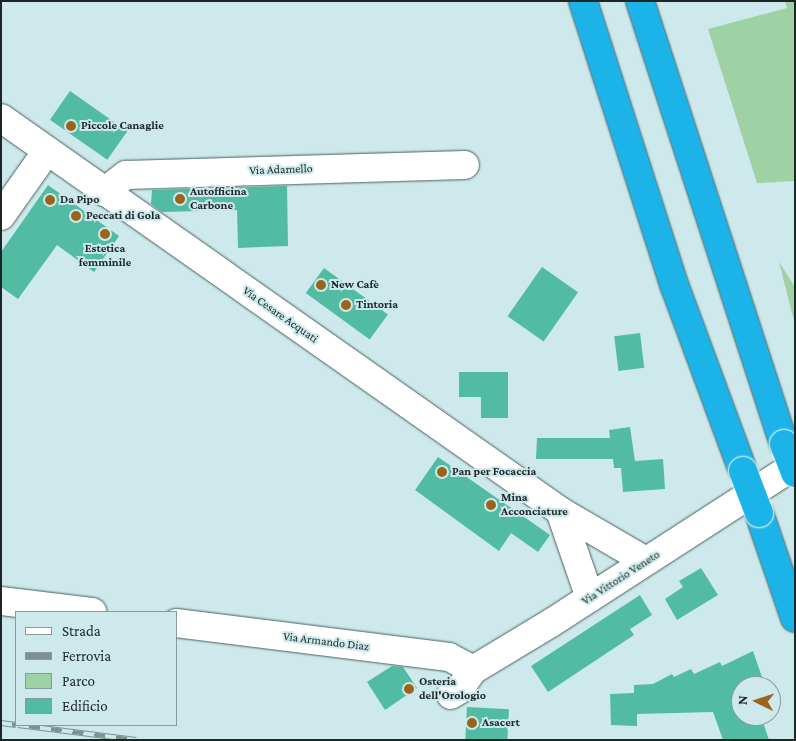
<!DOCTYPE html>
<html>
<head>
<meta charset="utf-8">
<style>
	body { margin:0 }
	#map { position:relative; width:796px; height:741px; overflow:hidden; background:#cde9eb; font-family:"Crimson Pro",serif }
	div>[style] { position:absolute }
	.green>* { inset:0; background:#9ed2a5 }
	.building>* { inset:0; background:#52bca3; transform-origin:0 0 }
	.roads { filter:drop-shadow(0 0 1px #475f61) drop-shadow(0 0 1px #475f61) }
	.minor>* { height:28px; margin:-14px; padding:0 14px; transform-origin:14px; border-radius:14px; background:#fff }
	.highway>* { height:28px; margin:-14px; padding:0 14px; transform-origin:14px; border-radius:14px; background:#1cb4e8 }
	.rail>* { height:5.5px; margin-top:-2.75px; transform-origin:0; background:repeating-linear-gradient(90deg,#cde9eb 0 11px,#7d9192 0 22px); box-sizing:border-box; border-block:1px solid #7d9192 }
	.bridges { filter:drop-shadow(0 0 1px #fff) drop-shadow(0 0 1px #fff) }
	.highway-bridge>* { height:28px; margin:-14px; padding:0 14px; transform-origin:14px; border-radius:14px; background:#1cb4e8 }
	.dots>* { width:14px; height:14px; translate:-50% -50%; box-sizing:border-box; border:2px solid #cde9eb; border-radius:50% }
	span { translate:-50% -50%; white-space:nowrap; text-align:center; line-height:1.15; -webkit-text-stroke:4px #cde9eb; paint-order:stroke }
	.poi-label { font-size:12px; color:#1c2627; font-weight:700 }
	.left { translate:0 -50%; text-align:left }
	.street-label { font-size:12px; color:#1c2627 }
	.frame { position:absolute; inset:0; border:2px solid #1c2627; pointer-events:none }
	.legend { position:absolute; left:15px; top:611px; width:162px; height:115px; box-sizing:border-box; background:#cde9eb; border:1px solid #869b9d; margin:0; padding:6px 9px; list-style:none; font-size:15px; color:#1c2627 }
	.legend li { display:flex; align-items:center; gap:10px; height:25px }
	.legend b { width:25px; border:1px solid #869b9d }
	.north { position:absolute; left:731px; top:676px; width:50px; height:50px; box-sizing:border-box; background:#cde9eb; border:1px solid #869b9d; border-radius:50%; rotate:274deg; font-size:14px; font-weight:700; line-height:20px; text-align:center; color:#1c2627 }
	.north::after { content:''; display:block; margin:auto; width:18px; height:22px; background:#9a641d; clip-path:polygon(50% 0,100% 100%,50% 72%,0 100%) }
</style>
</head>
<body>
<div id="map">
	<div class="green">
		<div style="clip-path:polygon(785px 1px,795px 1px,795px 181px,757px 183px,708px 29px,787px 8px)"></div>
		<div style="clip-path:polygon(779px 262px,795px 287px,795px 325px)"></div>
	</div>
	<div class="building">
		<div style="left:70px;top:91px;width:70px;height:35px;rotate:35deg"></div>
		<div style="clip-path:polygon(48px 185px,119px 236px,94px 272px,57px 245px,18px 299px,1px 287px,1px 252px)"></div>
		<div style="clip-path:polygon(287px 186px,288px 246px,238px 248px,237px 210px,162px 212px,151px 204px,152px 190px)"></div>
		<div style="left:542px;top:267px;width:44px;height:60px;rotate:35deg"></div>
		<div style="left:324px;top:268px;width:79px;height:31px;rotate:36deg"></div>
		<div style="left:640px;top:333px;width:35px;height:26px;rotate:83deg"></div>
		<div style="clip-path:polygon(459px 372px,508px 372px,508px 418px,481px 418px,481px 397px,459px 397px)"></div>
		<div style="clip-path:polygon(630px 427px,635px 461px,663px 459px,665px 489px,623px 492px,621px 468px,614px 468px,613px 459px,536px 459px,537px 438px,610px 438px,609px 430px)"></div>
		<div style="clip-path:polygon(438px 457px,550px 535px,538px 552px,511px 533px,499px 551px,415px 490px)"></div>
		<div style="clip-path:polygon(701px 568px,718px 595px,677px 620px,665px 599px,683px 587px,679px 581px)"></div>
		<div style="clip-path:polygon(640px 595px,652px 615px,630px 629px,634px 635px,548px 692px,531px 666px)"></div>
		<div style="clip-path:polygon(753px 651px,765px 686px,741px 686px,741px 716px,761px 716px,769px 740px,723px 740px,713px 712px,637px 714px,637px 726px,611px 725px,610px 694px,634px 693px,634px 685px,653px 684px,672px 674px,674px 677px,691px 669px,694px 674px,720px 662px,722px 666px)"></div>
		<div style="clip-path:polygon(392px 666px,403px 667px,417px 688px,385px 710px,367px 682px)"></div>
		<div style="left:467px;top:707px;width:42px;height:33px;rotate:3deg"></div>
	</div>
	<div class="roads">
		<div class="minor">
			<div style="left:1px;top:118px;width:683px;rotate:35.11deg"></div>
			<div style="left:560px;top:511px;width:99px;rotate:30.2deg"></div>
			<div style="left:104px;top:192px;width:28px;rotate:-38deg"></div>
			<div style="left:126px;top:175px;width:339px;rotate:-1.7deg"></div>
			<div style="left:1px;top:216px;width:80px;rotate:-54.7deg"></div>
			<div style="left:560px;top:511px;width:92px;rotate:71deg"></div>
			<div style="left:1px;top:601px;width:92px;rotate:6.9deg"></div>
			<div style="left:176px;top:623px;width:275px;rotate:7.1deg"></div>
			<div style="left:449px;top:657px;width:27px;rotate:28deg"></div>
			<div style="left:451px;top:695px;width:9px;rotate:-32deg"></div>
			<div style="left:459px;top:690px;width:24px;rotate:-55deg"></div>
			<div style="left:473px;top:670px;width:91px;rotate:-31.1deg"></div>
			<div style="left:551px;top:623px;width:291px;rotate:-32.9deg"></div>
		</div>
		<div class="highway">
			<div style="left:583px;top:1px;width:300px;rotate:72.2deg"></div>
			<div style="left:675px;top:287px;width:196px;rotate:69.7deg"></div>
			<div style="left:640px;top:1px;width:466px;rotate:72deg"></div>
			<div style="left:759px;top:513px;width:111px;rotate:71.1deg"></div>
		</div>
	</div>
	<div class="rail">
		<div style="left:1px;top:723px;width:15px;rotate:8deg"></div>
		<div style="left:18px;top:725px;width:119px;rotate:7.2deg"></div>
	</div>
	<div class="bridges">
		<div class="highway-bridge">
			<div style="left:784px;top:444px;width:31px;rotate:69deg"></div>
			<div style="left:743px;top:471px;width:45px;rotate:69.1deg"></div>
		</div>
	</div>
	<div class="dots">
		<div style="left:71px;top:126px;background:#9a641d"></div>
		<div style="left:180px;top:199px;background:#9a641d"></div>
		<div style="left:50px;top:200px;background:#9a641d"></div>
		<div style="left:76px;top:216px;background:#9a641d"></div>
		<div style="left:105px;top:234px;background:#9a641d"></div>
		<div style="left:321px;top:285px;background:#9a641d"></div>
		<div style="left:346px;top:305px;background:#9a641d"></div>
		<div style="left:442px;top:472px;background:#9a641d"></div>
		<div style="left:491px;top:505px;background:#9a641d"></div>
		<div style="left:409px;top:689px;background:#9a641d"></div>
		<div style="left:472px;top:723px;background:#9a641d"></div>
	</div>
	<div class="poi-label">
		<span class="left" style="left:81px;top:126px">Piccole Canaglie</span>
		<span class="left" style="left:190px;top:199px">Autofficina<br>Carbone</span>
		<span class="left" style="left:60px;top:200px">Da Pipo</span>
		<span class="left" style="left:86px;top:216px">Peccati di Gola</span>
		<span style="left:105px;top:256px">Estetica<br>femminile</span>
		<span class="left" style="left:331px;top:285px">New Cafè</span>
		<span class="left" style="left:356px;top:305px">Tintoria</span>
		<span class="left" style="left:452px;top:472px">Pan per Focaccia</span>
		<span class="left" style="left:501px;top:505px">Mina<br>Acconciature</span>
		<span class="left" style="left:419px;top:689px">Osteria<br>dell'Orologio</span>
		<span class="left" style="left:482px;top:723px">Asacert</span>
	</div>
	<div class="street-label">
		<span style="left:281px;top:170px;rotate:-2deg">Via Adamello</span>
		<span style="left:280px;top:315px;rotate:35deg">Via Cesare Acquati</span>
		<span style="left:621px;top:578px;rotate:-33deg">Via Vittorio Veneto</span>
		<span style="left:326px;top:642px;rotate:7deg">Via Armando Diaz</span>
	</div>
	<div class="frame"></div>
	<ul class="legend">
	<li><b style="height:6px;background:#fff"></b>Strada</li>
	<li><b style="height:6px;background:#7d9192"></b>Ferrovia</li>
	<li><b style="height:14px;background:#9ed2a5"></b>Parco</li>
	<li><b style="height:14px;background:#52bca3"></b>Edificio</li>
	</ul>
	<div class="north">N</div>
</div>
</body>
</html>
